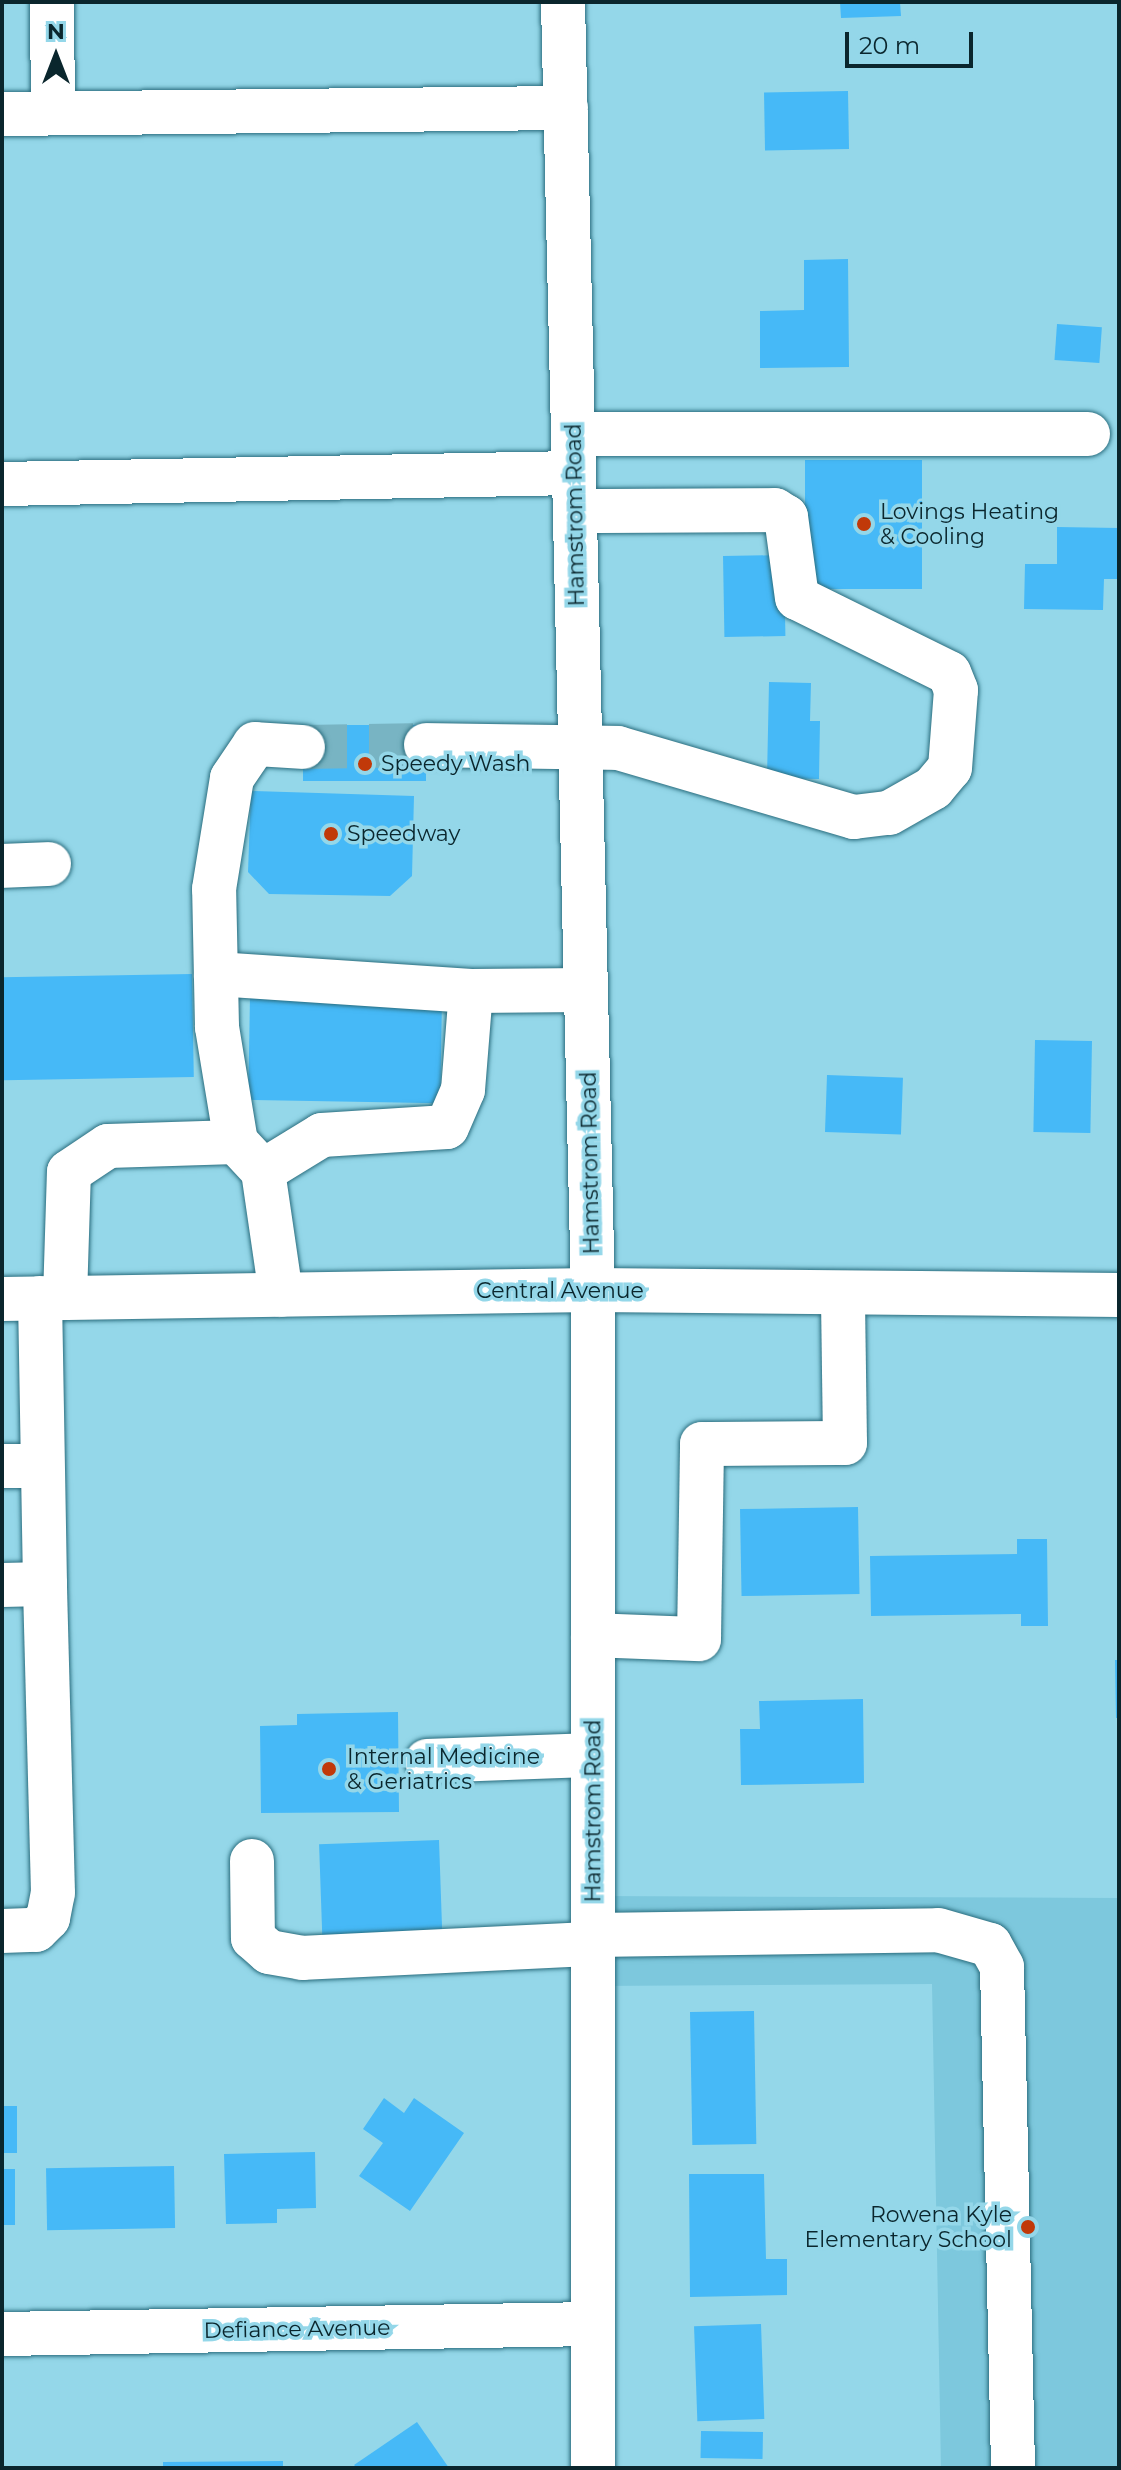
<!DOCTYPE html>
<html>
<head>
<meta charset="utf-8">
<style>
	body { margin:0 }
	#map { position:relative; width:1121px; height:2470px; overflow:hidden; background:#94d7e9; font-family:Montserrat,sans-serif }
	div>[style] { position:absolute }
	.built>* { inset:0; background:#7dc8dd }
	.building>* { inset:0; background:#46b9f7; transform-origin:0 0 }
	.minor-tunnel>* { height:44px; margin-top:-22px; transform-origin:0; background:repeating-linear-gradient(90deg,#78b4c3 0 44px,transparent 0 66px) }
	.roads { filter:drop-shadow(0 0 2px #2a6d7e) drop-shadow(0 0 2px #2a6d7e) }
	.minor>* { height:44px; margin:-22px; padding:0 22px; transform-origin:22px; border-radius:22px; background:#fff }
	.major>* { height:44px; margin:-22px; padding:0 22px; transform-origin:22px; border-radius:22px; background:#fff }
	.dots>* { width:22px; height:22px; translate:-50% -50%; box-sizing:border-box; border:4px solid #94d7e9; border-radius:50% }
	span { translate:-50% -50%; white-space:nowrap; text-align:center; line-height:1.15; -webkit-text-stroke:7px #94d7e9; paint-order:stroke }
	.poi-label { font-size:22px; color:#0a262d }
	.left { translate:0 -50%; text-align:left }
	.right { translate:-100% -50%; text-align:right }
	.street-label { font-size:22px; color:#0a262d }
	.frame { position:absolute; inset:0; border:4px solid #0a262d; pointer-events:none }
	.north { position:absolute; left:16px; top:16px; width:80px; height:80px; -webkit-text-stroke:6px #94d7e9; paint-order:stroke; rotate:0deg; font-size:22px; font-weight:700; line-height:32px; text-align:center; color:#0a262d }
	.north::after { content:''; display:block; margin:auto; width:28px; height:36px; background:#0a262d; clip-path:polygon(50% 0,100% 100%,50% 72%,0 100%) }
	.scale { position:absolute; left:845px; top:32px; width:128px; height:36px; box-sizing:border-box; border:4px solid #0a262d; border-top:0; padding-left:10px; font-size:24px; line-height:28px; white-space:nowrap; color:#0a262d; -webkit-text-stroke:6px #94d7e9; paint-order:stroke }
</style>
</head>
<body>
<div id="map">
	<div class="built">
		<div style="clip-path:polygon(593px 1896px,1119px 1898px,1119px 2468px,941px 2468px,932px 1984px,593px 1986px)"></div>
	</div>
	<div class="building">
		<div style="clip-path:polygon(840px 2px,900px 2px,901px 16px,841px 18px)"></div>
		<div style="left:848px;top:91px;width:58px;height:84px;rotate:89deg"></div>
		<div style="clip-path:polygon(848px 259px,849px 367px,760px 368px,760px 311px,804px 310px,804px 260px)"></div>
		<div style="left:1057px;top:324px;width:45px;height:36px;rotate:4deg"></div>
		<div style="left:805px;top:460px;width:117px;height:129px"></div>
		<div style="clip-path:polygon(1057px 527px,1119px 528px,1119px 579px,1104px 579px,1103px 610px,1024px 609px,1025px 564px,1057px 564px)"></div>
		<div style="left:784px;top:555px;width:81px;height:61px;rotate:89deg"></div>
		<div style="clip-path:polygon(769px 682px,811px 683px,810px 721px,820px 721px,819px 779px,767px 778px)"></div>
		<div style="left:426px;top:725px;width:56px;height:123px;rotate:90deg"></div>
		<div style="clip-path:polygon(251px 791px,414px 796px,412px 876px,390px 896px,269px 894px,248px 872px)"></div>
		<div style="left:192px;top:974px;width:103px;height:190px;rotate:89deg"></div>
		<div style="left:250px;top:997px;width:192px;height:103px;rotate:1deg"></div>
		<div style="left:1035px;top:1040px;width:57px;height:92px;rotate:1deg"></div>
		<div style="left:827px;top:1075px;width:76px;height:57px;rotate:2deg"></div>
		<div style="left:858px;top:1507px;width:87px;height:118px;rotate:89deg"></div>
		<div style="clip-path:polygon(1017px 1539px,1047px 1539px,1048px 1626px,1021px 1626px,1021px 1614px,871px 1616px,870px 1556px,1017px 1554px)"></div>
		<div style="clip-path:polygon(1115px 1660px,1119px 1660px,1119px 1718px,1116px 1718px)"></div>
		<div style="clip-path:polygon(863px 1699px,864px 1783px,741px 1785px,740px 1729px,760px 1729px,759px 1701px)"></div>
		<div style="clip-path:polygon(398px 1712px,399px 1812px,261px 1813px,260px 1726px,297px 1725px,297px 1714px)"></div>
		<div style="left:439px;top:1840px;width:98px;height:120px;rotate:88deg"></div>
		<div style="left:754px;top:2011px;width:133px;height:64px;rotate:89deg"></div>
		<div style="clip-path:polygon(384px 2098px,404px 2113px,414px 2098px,464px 2133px,410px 2211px,359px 2176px,383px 2143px,363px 2129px)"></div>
		<div style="left:2px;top:2106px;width:15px;height:47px"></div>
		<div style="clip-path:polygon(315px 2152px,316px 2208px,277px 2209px,277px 2223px,226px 2224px,224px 2154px)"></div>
		<div style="left:174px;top:2166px;width:62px;height:128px;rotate:89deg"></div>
		<div style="left:2px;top:2169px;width:13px;height:56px"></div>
		<div style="clip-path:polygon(689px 2174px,764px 2174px,766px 2259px,787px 2259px,787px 2295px,690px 2297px)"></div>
		<div style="left:761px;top:2324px;width:95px;height:67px;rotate:88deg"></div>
		<div style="clip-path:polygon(417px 2422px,449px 2468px,357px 2468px,354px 2465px)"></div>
		<div style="left:701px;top:2431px;width:62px;height:27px;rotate:1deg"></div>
		<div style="clip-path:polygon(283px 2461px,283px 2468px,163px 2468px,163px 2462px)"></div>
	</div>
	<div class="minor-tunnel">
		<div style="left:303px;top:747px;width:123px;rotate:-0.9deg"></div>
	</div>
	<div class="roads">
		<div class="minor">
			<div style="left:52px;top:2px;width:111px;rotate:89.5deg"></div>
			<div style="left:563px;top:2px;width:1288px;rotate:88.67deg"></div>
			<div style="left:593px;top:1290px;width:1178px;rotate:90deg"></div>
			<div style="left:2px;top:114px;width:564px;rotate:-0.61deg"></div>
			<div style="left:573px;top:434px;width:515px"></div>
			<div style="left:2px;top:484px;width:572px;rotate:-1.1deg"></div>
			<div style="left:426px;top:745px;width:192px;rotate:0.9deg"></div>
			<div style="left:618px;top:748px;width:246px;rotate:16.3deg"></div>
			<div style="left:854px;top:817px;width:35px;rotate:-7deg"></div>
			<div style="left:889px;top:813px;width:51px;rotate:-29.6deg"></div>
			<div style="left:933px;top:788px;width:26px;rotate:-50deg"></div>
			<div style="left:950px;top:768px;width:78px;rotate:-85.6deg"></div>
			<div style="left:956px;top:690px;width:18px;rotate:-112deg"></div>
			<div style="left:949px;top:673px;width:169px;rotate:-153.7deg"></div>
			<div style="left:797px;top:598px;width:82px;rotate:-97.7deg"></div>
			<div style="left:786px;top:517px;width:13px;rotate:-148deg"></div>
			<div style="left:775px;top:510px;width:200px;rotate:179.7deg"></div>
			<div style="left:2px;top:866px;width:47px;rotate:-2.4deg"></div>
			<div style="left:216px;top:974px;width:256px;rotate:3.8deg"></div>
			<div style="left:236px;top:1142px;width:117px;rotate:-99.4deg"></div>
			<div style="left:217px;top:1027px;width:138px;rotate:-91.2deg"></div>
			<div style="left:214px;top:889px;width:112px;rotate:-80.8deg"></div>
			<div style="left:232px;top:778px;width:41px;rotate:-55.9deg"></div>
			<div style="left:255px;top:744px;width:48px;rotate:3.6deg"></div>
			<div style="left:263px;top:1171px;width:69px;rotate:-31.4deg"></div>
			<div style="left:322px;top:1135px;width:125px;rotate:-3.7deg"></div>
			<div style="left:447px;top:1127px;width:40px;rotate:-66.6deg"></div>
			<div style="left:463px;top:1090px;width:99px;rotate:-85.4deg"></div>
			<div style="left:471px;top:991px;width:115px;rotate:-0.5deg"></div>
			<div style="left:65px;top:1298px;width:126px;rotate:-88.2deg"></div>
			<div style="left:69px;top:1172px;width:47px;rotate:-33.7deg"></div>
			<div style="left:108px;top:1146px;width:128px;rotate:-1.8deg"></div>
			<div style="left:236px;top:1142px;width:40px;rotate:47deg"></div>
			<div style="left:263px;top:1171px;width:125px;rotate:81.7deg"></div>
			<div style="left:2px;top:1466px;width:40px"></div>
			<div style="left:2px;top:1585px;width:43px;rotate:-1.3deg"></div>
			<div style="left:45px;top:1584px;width:286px;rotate:-91deg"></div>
			<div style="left:593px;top:1635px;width:106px;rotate:2.2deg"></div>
			<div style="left:699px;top:1639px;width:195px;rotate:-89.1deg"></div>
			<div style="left:702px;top:1444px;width:143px;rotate:-0.4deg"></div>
			<div style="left:845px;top:1443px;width:150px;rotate:-90.8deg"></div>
			<div style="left:427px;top:1761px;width:166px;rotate:-2.1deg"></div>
			<div style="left:252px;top:1861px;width:77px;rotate:89.3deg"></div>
			<div style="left:253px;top:1938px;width:21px;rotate:41deg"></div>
			<div style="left:269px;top:1952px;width:34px;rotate:10deg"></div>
			<div style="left:302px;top:1958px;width:291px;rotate:-2.8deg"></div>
			<div style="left:2px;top:1931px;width:34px;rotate:-2deg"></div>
			<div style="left:36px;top:1930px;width:17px;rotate:-45deg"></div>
			<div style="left:48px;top:1918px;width:25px;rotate:-79deg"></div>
			<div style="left:53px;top:1893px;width:309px;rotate:-91.5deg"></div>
			<div style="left:593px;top:1935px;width:345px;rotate:-0.8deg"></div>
			<div style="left:938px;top:1930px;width:54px;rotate:16.1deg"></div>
			<div style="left:990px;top:1945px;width:25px;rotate:61deg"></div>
			<div style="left:1002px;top:1967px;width:501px;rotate:88.74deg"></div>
			<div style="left:2px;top:2334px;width:591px;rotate:-0.97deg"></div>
		</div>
		<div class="major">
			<div style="left:2px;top:1299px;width:591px;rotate:-0.87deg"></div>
			<div style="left:593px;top:1290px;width:526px;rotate:0.54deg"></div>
		</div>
	</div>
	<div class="dots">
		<div style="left:864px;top:524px;background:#c13909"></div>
		<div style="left:365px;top:764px;background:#c13909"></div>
		<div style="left:331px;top:834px;background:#c13909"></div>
		<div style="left:329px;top:1769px;background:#c13909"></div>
		<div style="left:1028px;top:2227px;background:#c13909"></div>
	</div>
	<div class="poi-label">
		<span class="left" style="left:880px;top:524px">Lovings Heating<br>&amp; Cooling</span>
		<span class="left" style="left:381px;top:764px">Speedy Wash</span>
		<span class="left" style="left:347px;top:834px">Speedway</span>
		<span class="left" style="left:347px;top:1769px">Internal Medicine<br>&amp; Geriatrics</span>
		<span class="right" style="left:1012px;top:2227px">Rowena Kyle<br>Elementary School</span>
	</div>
	<div class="street-label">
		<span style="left:575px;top:515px;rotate:-91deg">Hamstrom Road</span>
		<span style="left:590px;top:1163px;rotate:-91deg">Hamstrom Road</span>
		<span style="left:560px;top:1291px">Central Avenue</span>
		<span style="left:593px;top:1811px;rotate:-90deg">Hamstrom Road</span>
		<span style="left:297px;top:2329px;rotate:-1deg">Defiance Avenue</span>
	</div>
	<div class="frame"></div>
	<div class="north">N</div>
	<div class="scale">20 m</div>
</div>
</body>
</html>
